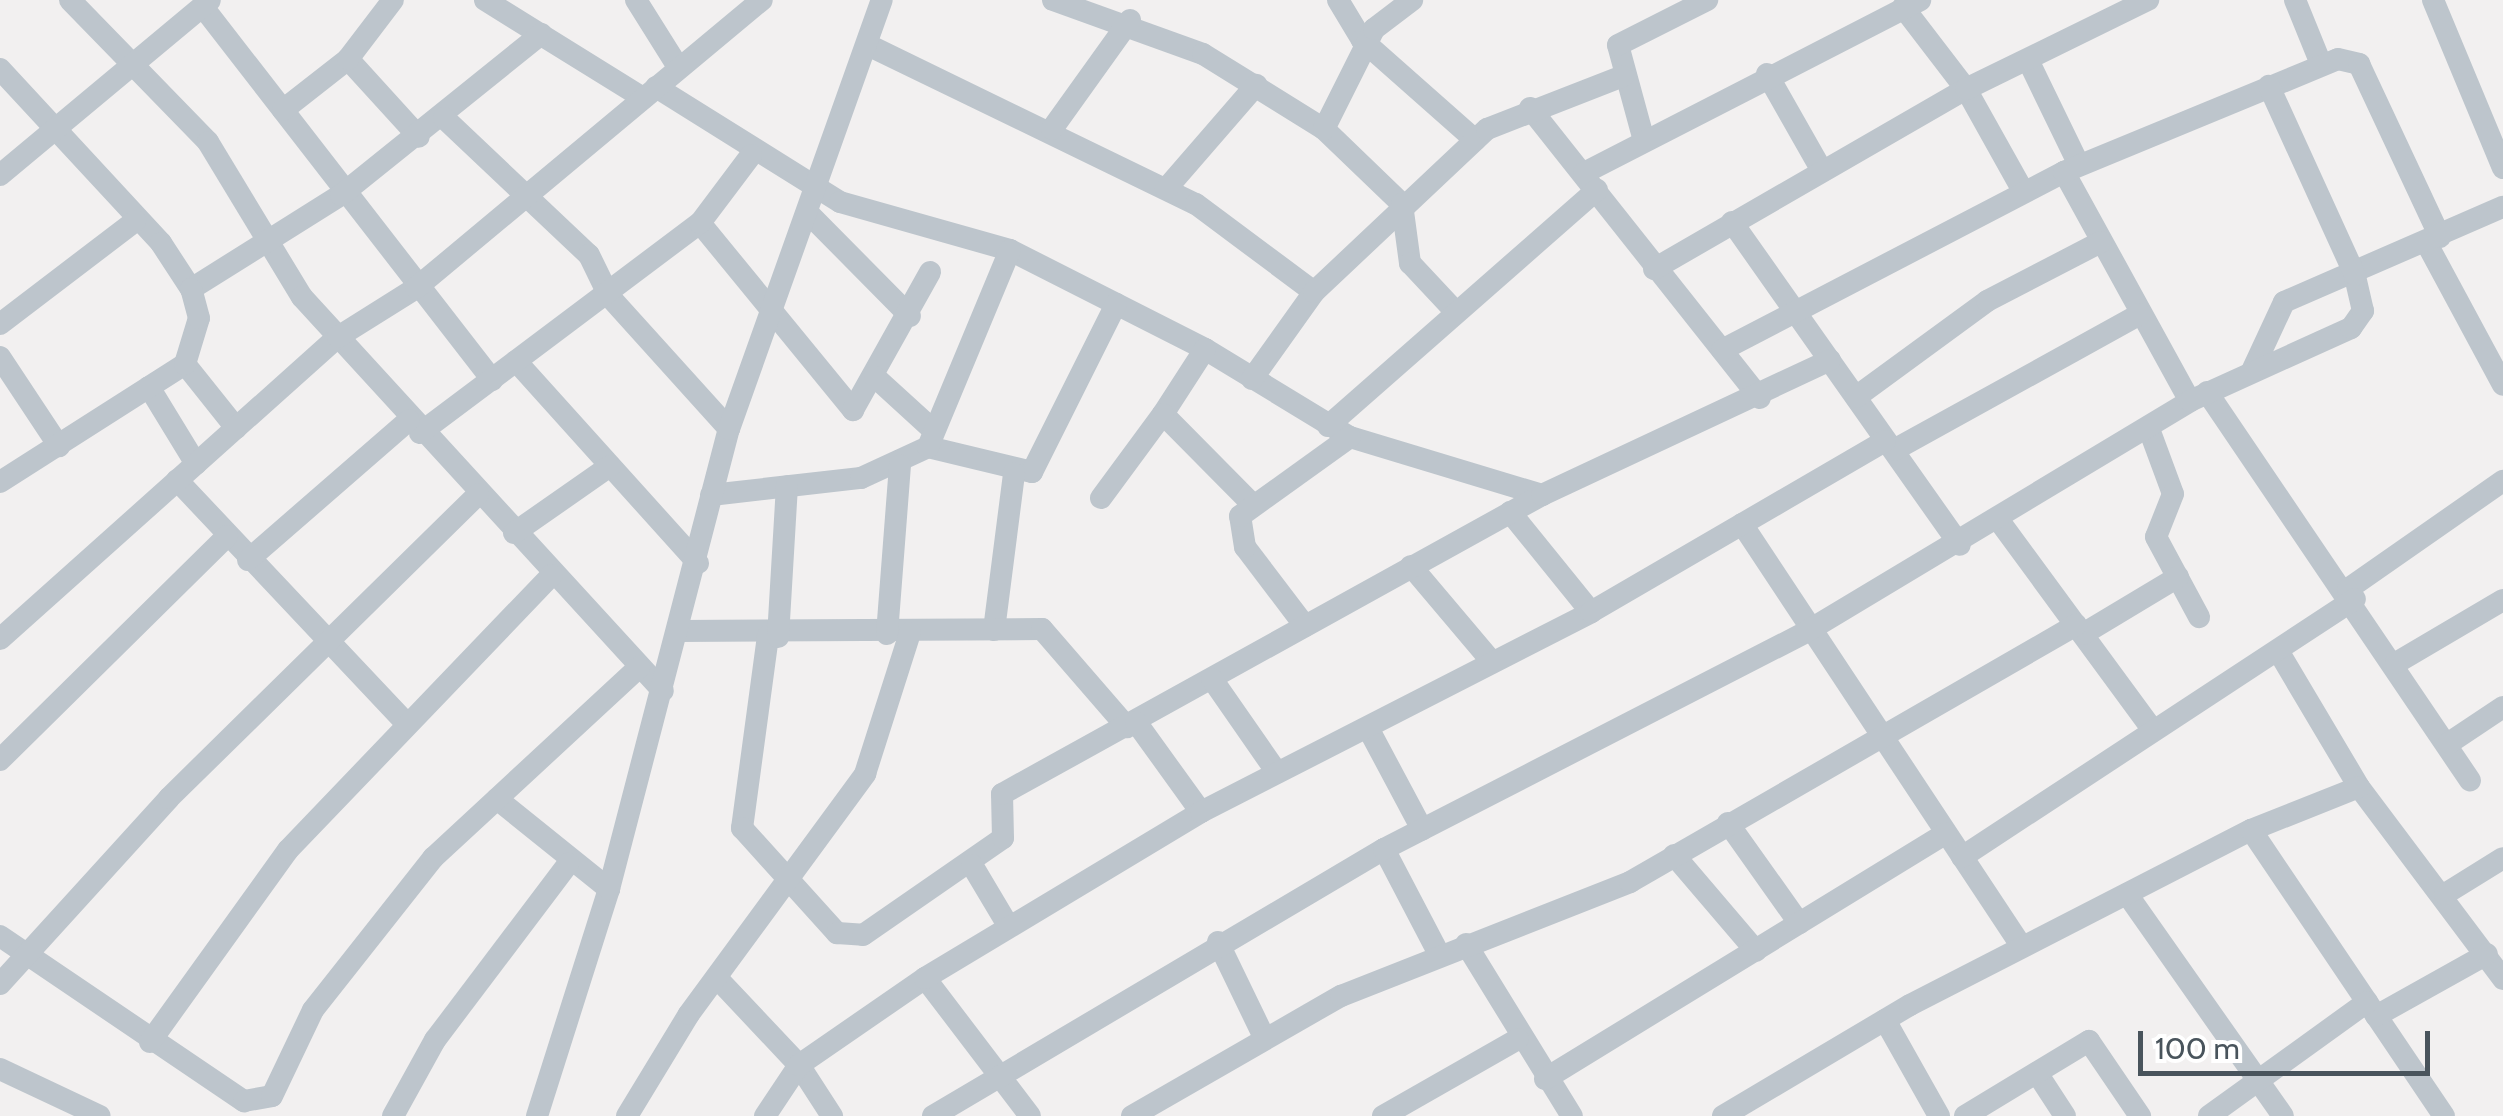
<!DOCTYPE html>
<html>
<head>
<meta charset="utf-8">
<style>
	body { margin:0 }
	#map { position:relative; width:2503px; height:1116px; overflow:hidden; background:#f2f0f0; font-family:Cabin,sans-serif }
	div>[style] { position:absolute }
	.street>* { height:22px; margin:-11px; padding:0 11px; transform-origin:11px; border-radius:11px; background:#bdc5cc }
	span { translate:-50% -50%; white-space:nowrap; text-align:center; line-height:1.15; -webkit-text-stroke:10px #fff; paint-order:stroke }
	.scale { position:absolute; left:2138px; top:1031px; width:292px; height:45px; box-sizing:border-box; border:5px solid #49545c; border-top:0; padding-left:12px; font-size:30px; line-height:35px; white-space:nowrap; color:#49545c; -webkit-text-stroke:8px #fff; paint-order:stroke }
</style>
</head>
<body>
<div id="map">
	<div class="street">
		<div style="left:70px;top:0;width:198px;rotate:45.8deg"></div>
		<div style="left:208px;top:142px;width:181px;rotate:58.8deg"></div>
		<div style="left:302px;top:297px;width:534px;rotate:47.5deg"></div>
		<div style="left:485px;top:0;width:186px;rotate:31.8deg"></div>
		<div style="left:636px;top:0;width:79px;rotate:57.9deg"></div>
		<div style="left:1053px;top:0;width:159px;rotate:19.8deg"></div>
		<div style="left:1203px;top:54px;width:142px;rotate:31.8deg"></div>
		<div style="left:1324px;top:129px;width:108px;rotate:43.9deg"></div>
		<div style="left:1402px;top:204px;width:60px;rotate:82.3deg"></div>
		<div style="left:1410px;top:263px;width:63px;rotate:46.9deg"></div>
		<div style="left:1338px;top:0;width:47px;rotate:59deg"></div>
		<div style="left:1362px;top:40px;width:151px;rotate:41.5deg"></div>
		<div style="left:2295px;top:0;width:69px;rotate:67.9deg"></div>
		<div style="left:2433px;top:0;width:182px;rotate:67.4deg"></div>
		<div style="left:203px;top:7px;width:472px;rotate:52.2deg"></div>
		<div style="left:1903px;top:7px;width:103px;rotate:52.5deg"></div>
		<div style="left:1966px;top:89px;width:117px;rotate:60.8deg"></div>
		<div style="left:870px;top:46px;width:362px;rotate:25.9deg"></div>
		<div style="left:1196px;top:204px;width:147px;rotate:36.7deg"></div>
		<div style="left:348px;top:59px;width:105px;rotate:47.7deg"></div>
		<div style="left:2028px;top:60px;width:117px;rotate:64.1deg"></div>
		<div style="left:0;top:69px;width:237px;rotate:47.2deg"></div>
		<div style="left:161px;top:243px;width:55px;rotate:56.9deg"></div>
		<div style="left:191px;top:289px;width:177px;rotate:-32.1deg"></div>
		<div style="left:341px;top:195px;width:257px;rotate:-38.8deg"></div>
		<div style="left:1767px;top:74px;width:109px;rotate:60.4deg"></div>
		<div style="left:656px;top:87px;width:217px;rotate:32deg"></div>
		<div style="left:840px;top:202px;width:177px;rotate:15.8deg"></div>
		<div style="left:1010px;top:250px;width:219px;rotate:26.9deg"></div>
		<div style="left:1205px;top:349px;width:170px;rotate:31.3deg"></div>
		<div style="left:1350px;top:437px;width:201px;rotate:16.8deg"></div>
		<div style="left:1530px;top:108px;width:370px;rotate:51.6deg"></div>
		<div style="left:283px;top:110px;width:83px;rotate:-38.1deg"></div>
		<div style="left:348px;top:59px;width:74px;rotate:-52.7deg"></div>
		<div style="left:444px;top:118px;width:199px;rotate:43.4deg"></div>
		<div style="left:589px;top:255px;width:46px;rotate:64deg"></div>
		<div style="left:609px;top:296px;width:179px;rotate:47.9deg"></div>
		<div style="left:1052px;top:129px;width:134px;rotate:-54.4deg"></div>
		<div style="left:1324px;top:129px;width:112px;rotate:-63.4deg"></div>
		<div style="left:1374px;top:29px;width:48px;rotate:-37.3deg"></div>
		<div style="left:1643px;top:137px;width:95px;rotate:-105.2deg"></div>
		<div style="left:1618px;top:45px;width:100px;rotate:-26.8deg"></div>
		<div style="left:2064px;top:172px;width:261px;rotate:61.2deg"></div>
		<div style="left:1584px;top:173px;width:378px;rotate:-27.2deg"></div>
		<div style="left:0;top:175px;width:273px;rotate:-39.8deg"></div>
		<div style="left:1166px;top:189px;width:138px;rotate:-49.1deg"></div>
		<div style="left:810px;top:215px;width:142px;rotate:45.3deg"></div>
		<div style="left:1732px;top:222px;width:395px;rotate:54.8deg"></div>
		<div style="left:700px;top:223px;width:242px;rotate:50.7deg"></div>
		<div style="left:853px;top:410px;width:158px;rotate:-60.8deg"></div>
		<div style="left:2426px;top:242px;width:162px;rotate:61.7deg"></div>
		<div style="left:1654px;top:269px;width:360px;rotate:-30deg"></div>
		<div style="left:1966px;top:89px;width:203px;rotate:-26.1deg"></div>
		<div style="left:0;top:324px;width:170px;rotate:-37.3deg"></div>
		<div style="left:1205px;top:349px;width:77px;rotate:122.9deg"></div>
		<div style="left:1163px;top:414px;width:128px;rotate:45.3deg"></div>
		<div style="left:1722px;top:350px;width:386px;rotate:-27.5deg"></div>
		<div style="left:2064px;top:172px;width:296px;rotate:-22.4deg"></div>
		<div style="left:2338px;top:59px;width:22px;rotate:13deg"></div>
		<div style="left:2359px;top:64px;width:191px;rotate:64.9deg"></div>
		<div style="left:0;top:357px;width:107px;rotate:56.5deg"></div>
		<div style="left:516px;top:361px;width:272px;rotate:48deg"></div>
		<div style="left:185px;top:364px;width:82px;rotate:51.4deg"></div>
		<div style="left:2252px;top:371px;width:76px;rotate:-65.1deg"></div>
		<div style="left:2284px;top:302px;width:239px;rotate:-23.5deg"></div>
		<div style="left:875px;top:377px;width:77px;rotate:42.4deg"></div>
		<div style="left:1252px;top:379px;width:107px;rotate:-54.5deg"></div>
		<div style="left:1314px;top:292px;width:238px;rotate:-43.3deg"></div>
		<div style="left:1487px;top:129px;width:146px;rotate:-21.3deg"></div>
		<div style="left:149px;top:387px;width:90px;rotate:58.6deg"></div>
		<div style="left:2207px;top:392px;width:469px;rotate:55.9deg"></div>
		<div style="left:1856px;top:397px;width:162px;rotate:-36.2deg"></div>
		<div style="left:1987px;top:301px;width:128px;rotate:-27.4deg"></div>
		<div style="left:1328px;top:426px;width:358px;rotate:-41.3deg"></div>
		<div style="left:2149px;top:429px;width:69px;rotate:69.7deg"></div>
		<div style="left:2173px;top:494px;width:46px;rotate:111.6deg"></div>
		<div style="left:2156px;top:537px;width:91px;rotate:61.7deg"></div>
		<div style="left:420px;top:433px;width:350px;rotate:-36.9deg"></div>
		<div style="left:700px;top:223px;width:85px;rotate:-53.1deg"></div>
		<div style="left:928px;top:447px;width:107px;rotate:13.5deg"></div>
		<div style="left:1032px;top:472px;width:188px;rotate:-63.4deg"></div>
		<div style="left:1894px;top:450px;width:281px;rotate:-28.9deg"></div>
		<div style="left:177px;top:480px;width:331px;rotate:46.7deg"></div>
		<div style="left:0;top:482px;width:219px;rotate:-32.5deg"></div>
		<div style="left:185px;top:364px;width:48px;rotate:-73.1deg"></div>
		<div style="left:199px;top:318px;width:30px;rotate:-105deg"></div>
		<div style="left:711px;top:495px;width:151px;rotate:-6.5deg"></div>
		<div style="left:861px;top:478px;width:74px;rotate:-24.8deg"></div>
		<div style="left:928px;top:447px;width:213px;rotate:-67.4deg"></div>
		<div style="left:1101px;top:498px;width:104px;rotate:-53.6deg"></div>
		<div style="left:1510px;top:512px;width:129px;rotate:51deg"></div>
		<div style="left:2000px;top:522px;width:258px;rotate:53.7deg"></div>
		<div style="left:1742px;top:524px;width:507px;rotate:56.5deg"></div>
		<div style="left:514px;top:533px;width:117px;rotate:-34.9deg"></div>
		<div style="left:248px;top:560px;width:213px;rotate:-41deg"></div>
		<div style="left:1411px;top:566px;width:126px;rotate:49.8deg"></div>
		<div style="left:2348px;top:589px;width:189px;rotate:-34.9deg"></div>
		<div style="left:1305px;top:626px;width:99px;rotate:-127.2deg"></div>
		<div style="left:1245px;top:547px;width:31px;rotate:-99deg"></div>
		<div style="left:1240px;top:516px;width:135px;rotate:-35.7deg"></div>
		<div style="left:994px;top:630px;width:158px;rotate:-82.7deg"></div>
		<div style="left:679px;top:631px;width:363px;rotate:-0.3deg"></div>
		<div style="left:1042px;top:629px;width:130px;rotate:49.1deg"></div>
		<div style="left:887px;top:634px;width:169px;rotate:-85.6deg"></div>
		<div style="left:2083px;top:634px;width:111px;rotate:-31deg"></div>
		<div style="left:768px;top:636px;width:194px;rotate:97.7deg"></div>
		<div style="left:742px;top:828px;width:142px;rotate:47.9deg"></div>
		<div style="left:837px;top:933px;width:26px;rotate:4deg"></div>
		<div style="left:863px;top:935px;width:170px;rotate:-34.7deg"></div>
		<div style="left:1003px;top:838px;width:44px;rotate:-91.3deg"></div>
		<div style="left:1002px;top:794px;width:617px;rotate:-28.97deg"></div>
		<div style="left:1542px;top:495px;width:318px;rotate:-25.1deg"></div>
		<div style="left:778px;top:637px;width:151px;rotate:-86.6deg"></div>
		<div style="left:0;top:639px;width:453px;rotate:-41.8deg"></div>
		<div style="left:338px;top:337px;width:92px;rotate:-32.1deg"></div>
		<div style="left:416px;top:288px;width:450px;rotate:-39.8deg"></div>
		<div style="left:2280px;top:654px;width:155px;rotate:59.3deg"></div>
		<div style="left:2359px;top:787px;width:240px;rotate:53.1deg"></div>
		<div style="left:2396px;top:663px;width:124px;rotate:-30.5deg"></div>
		<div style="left:1212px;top:679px;width:112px;rotate:55.2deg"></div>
		<div style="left:1136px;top:722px;width:111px;rotate:54.2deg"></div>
		<div style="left:1368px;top:728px;width:115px;rotate:61.9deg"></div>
		<div style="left:2449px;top:743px;width:65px;rotate:-33.7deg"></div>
		<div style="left:0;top:760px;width:319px;rotate:-44.6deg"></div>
		<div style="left:497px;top:799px;width:144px;rotate:38.8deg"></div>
		<div style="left:1728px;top:823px;width:123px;rotate:54.6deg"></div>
		<div style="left:2251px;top:830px;width:345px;rotate:56deg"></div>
		<div style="left:1384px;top:849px;width:119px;rotate:62.4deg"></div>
		<div style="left:1674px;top:855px;width:126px;rotate:49.5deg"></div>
		<div style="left:1962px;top:857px;width:470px;rotate:-33.3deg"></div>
		<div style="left:972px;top:865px;width:72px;rotate:59.2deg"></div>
		<div style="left:2127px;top:894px;width:271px;rotate:54.9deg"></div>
		<div style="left:2445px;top:894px;width:68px;rotate:-31.8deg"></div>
		<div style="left:0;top:936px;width:295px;rotate:34.1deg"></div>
		<div style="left:244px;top:1101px;width:28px;rotate:-10deg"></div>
		<div style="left:272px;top:1096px;width:95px;rotate:-64.5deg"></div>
		<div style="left:313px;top:1010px;width:194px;rotate:-51.7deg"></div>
		<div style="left:433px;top:858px;width:281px;rotate:-42.8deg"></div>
		<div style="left:1218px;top:942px;width:106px;rotate:64.2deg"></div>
		<div style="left:1466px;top:944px;width:202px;rotate:58.4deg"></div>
		<div style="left:717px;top:978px;width:120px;rotate:46.7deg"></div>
		<div style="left:799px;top:1065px;width:61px;rotate:57.1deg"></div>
		<div style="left:925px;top:978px;width:173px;rotate:52.7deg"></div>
		<div style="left:0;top:984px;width:251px;rotate:-47.7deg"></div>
		<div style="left:169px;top:798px;width:433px;rotate:-44.5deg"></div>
		<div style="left:2376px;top:1016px;width:127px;rotate:-29.2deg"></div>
		<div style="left:1885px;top:1020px;width:110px;rotate:60.6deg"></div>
		<div style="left:150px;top:1042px;width:236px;rotate:-54.3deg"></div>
		<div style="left:288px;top:850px;width:381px;rotate:-46.2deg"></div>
		<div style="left:0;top:1069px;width:110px;rotate:25.2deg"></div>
		<div style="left:2037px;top:1073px;width:51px;rotate:56.9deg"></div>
		<div style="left:1545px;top:1079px;width:470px;rotate:-31.5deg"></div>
		<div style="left:393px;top:1116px;width:87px;rotate:-61.1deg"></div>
		<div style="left:435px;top:1040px;width:221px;rotate:-52.9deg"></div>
		<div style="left:537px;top:1116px;width:238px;rotate:-72.4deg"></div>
		<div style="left:609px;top:889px;width:475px;rotate:-75.4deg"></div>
		<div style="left:729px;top:429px;width:455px;rotate:-70.4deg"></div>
		<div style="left:627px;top:1116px;width:119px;rotate:-58.7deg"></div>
		<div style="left:689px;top:1014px;width:298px;rotate:-53.7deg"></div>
		<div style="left:865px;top:774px;width:148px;rotate:-72.3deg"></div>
		<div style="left:765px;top:1116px;width:61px;rotate:-56.3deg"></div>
		<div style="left:799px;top:1065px;width:153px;rotate:-34.6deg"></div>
		<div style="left:925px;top:978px;width:322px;rotate:-31deg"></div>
		<div style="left:1201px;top:812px;width:438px;rotate:-27.1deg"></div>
		<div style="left:1591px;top:612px;width:340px;rotate:-30.2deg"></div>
		<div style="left:933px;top:1116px;width:524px;rotate:-30.63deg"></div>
		<div style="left:1384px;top:849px;width:475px;rotate:-27.2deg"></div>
		<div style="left:1806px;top:632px;width:448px;rotate:-31deg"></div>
		<div style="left:2190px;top:401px;width:177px;rotate:-24.4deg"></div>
		<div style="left:2351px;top:328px;width:21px;rotate:-55deg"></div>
		<div style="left:2363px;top:311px;width:37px;rotate:-103deg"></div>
		<div style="left:2355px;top:275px;width:208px;rotate:-114.5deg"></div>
		<div style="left:1132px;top:1116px;width:241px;rotate:-29.9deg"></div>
		<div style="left:1341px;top:996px;width:311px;rotate:-21.5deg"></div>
		<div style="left:1630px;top:882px;width:515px;rotate:-29.95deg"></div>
		<div style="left:1383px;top:1116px;width:155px;rotate:-29.7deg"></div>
		<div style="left:1723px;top:1116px;width:217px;rotate:-30.7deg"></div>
		<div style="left:1910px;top:1005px;width:383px;rotate:-27.2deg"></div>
		<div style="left:2251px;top:830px;width:116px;rotate:-21.7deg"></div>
		<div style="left:1965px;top:1116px;width:145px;rotate:-31.2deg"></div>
		<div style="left:2089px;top:1041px;width:91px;rotate:55.8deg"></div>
		<div style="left:2209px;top:1116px;width:195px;rotate:-35.8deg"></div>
	</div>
	<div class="scale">100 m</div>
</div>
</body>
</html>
